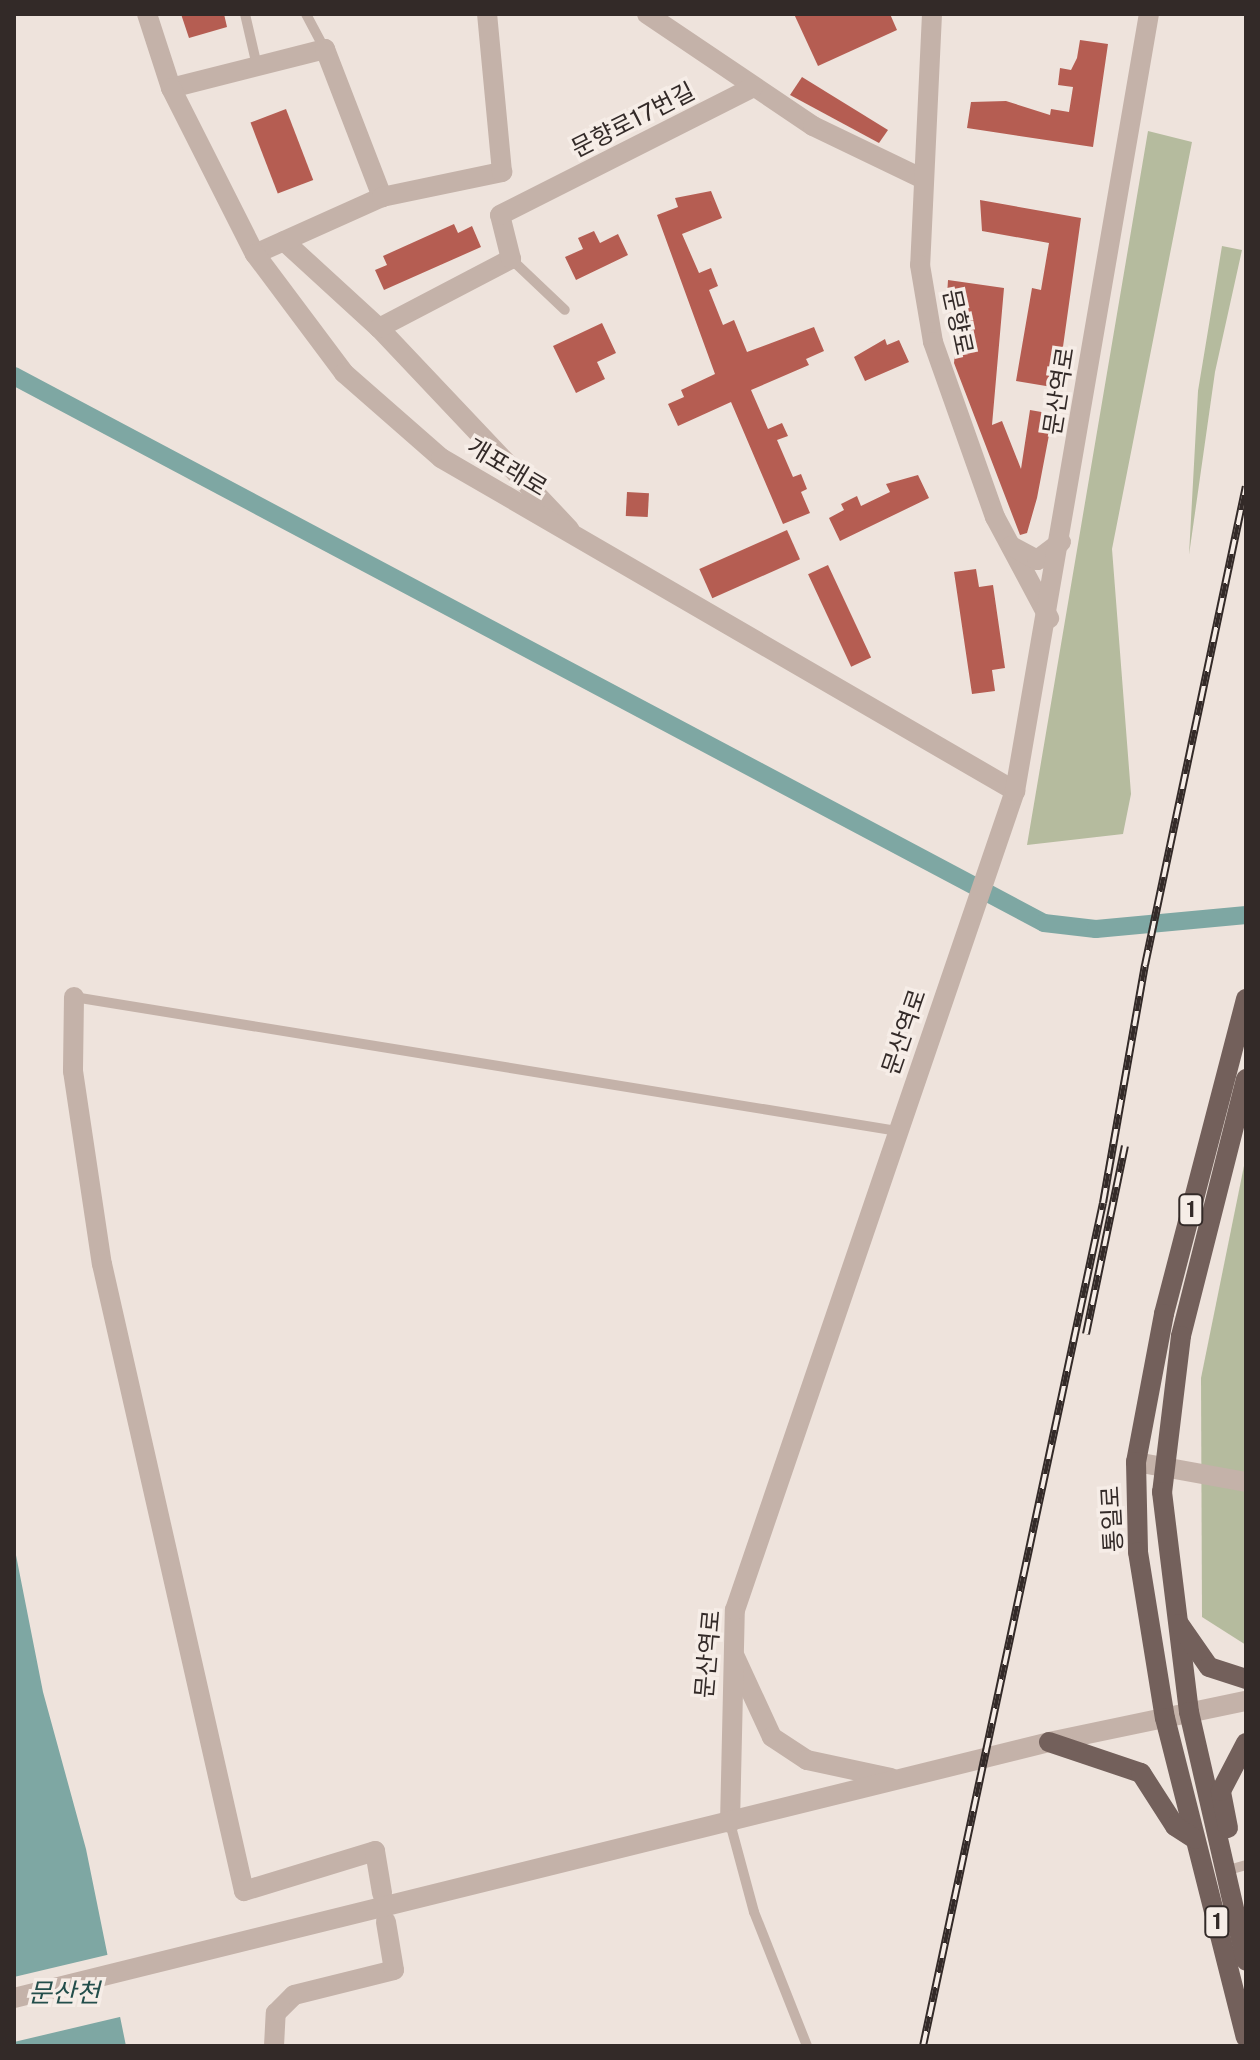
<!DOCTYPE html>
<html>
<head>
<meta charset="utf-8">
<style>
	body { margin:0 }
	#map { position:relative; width:1260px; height:2060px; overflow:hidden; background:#eee3dc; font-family:"Public Sans","Noto Sans KR",sans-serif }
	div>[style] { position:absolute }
	.green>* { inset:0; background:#b5bb9e }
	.water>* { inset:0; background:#7ea7a3 }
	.pier>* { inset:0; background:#eee3dc }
	.canal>* { height:18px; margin:-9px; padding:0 9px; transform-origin:9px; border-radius:9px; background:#7ea7a3 }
	.building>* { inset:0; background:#b55d52; transform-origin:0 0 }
	.service>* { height:10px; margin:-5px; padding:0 5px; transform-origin:5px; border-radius:5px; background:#c4b2a9 }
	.minor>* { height:20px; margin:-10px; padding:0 10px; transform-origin:10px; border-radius:10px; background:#c4b2a9 }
	.tertiary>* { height:20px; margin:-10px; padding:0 10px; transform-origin:10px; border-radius:10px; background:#c4b2a9 }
	.primary>* { height:20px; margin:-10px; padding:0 10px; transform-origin:10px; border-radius:10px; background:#73605b }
	.rail>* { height:8px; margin-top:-4px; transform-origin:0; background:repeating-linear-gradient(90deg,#f6ede7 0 15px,#332a28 0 30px); box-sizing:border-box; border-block:2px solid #332a28 }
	span { translate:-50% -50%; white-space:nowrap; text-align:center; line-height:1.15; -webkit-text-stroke:7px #f6ede7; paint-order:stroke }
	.shield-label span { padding:2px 6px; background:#f6ede7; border:2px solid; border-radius:6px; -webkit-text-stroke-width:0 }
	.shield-label { font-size:22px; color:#332a28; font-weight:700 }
	.street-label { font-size:24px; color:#332a28 }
	.water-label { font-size:26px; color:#234e4b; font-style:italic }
	.frame { position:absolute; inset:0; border:16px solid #332a28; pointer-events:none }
</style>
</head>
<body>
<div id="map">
	<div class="green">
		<div style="clip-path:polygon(1148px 131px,1192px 142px,1112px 549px,1131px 794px,1123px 834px,1027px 845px)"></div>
		<div style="clip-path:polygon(1222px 246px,1242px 250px,1215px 372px,1189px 555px,1198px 391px)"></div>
		<div style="clip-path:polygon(1246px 1156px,1246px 1645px,1202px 1617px,1201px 1378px)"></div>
	</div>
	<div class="water">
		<div style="clip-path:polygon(14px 1545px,43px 1692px,86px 1849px,126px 2046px,14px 2046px)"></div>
	</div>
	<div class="pier">
		<div style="clip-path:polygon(111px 1954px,124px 2016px,14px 2042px,14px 1977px)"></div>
	</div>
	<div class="canal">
		<div style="left:14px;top:376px;width:1166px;rotate:27.97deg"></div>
		<div style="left:1044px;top:923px;width:52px;rotate:6.6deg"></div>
		<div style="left:1096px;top:929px;width:151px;rotate:-5.3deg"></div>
	</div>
	<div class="building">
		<div style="clip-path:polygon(181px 14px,224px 14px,227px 27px,189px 38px)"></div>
		<div style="clip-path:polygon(794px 14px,890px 14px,897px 30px,818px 66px)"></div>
		<div style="clip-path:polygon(1080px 40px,1108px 44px,1093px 147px,967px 128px,971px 102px,1006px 101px,1050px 115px,1051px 109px,1069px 112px,1073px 87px,1058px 85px,1060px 68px,1071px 70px,1077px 58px)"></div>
		<div style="clip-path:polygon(802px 77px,888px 130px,879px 143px,790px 95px)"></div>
		<div style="left:286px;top:109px;width:76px;height:38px;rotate:69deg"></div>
		<div style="clip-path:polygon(711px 191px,722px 218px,682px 234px,699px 273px,711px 268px,718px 286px,709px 290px,723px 325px,734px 320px,747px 352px,814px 327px,824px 351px,806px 359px,809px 365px,751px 390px,768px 429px,782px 423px,788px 436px,777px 440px,793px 477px,801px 474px,807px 489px,801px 492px,810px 513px,783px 524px,731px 402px,678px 426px,668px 404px,684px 397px,681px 390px,715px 374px,657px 215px,678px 207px,675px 198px)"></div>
		<div style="clip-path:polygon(980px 200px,1081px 218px,1061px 361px,1052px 387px,1016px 381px,1032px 288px,1041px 290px,1049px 243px,982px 231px)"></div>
		<div style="clip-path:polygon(454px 224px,458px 233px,472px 226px,481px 247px,384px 290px,375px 270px,387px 265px,383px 256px)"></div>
		<div style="clip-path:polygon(594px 231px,600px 243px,618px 234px,628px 255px,576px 280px,565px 257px,583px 249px,578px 238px)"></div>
		<div style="clip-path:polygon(948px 280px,1004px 288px,992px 425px,1002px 421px,1021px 469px,1030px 410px,1053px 414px,1037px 498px,1027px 533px,1020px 535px,954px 363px,959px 313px,946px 312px)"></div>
		<div style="clip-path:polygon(602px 323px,616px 353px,597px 362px,605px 379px,576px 393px,553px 346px)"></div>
		<div style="clip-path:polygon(885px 339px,887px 345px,899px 340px,909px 362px,865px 381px,854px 357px)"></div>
		<div style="clip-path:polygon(918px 475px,929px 498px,840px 541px,829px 518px,844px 510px,841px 504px,857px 496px,861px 506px,890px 492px,886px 484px)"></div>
		<div style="left:627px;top:492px;width:22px;height:24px;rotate:3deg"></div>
		<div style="left:787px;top:530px;width:32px;height:96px;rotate:66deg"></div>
		<div style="left:828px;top:565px;width:102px;height:22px;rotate:65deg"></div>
		<div style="clip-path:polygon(976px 569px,979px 587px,993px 585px,1005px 668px,992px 670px,995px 691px,972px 694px,954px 572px)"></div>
	</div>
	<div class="service">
		<div style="left:245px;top:14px;width:53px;rotate:77deg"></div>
		<div style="left:306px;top:14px;width:40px;rotate:62deg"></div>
		<div style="left:511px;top:259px;width:74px;rotate:43.4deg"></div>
		<div style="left:74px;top:997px;width:835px;rotate:9.24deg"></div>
		<div style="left:730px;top:1823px;width:92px;rotate:74.9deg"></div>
		<div style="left:754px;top:1912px;width:144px;rotate:68.4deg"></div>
		<div style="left:1225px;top:1871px;width:22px;rotate:-16deg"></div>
	</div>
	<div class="minor">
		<div style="left:647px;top:14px;width:200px;rotate:34deg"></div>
		<div style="left:813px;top:126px;width:120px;rotate:25.7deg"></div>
		<div style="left:171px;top:88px;width:159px;rotate:-14.2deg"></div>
		<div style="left:325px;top:49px;width:159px;rotate:68.9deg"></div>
		<div style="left:284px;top:241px;width:129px;rotate:42.5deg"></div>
		<div style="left:379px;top:328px;width:277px;rotate:46.6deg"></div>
		<div style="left:255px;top:254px;width:139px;rotate:-24.2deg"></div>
		<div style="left:382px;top:197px;width:123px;rotate:-11.8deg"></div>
		<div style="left:502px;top:172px;width:159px;rotate:-95.4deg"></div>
		<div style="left:379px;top:328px;width:149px;rotate:-27.6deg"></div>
		<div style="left:511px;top:259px;width:45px;rotate:-104deg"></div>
		<div style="left:500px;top:215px;width:284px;rotate:-26.8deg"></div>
		<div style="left:74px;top:997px;width:74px;rotate:90.8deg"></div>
		<div style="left:73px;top:1071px;width:195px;rotate:81.5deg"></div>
		<div style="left:102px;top:1264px;width:643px;rotate:77.24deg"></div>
		<div style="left:244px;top:1891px;width:137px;rotate:-17deg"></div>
		<div style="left:375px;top:1851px;width:43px;rotate:80.5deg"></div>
		<div style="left:1136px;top:1462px;width:112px;rotate:10.3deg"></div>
		<div style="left:274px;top:2046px;width:33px;rotate:-87deg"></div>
		<div style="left:276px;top:2013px;width:25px;rotate:-45deg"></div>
		<div style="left:294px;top:1995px;width:103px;rotate:-14deg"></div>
		<div style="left:394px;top:1970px;width:49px;rotate:-99.5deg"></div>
	</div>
	<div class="tertiary">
		<div style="left:147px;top:14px;width:78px;rotate:72deg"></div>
		<div style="left:171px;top:88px;width:186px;rotate:63.2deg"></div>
		<div style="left:255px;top:254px;width:149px;rotate:53.2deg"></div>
		<div style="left:344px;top:373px;width:129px;rotate:41.2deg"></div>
		<div style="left:441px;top:458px;width:664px;rotate:30.12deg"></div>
		<div style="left:932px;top:14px;width:251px;rotate:92.7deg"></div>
		<div style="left:920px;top:265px;width:78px;rotate:80.4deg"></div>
		<div style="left:933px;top:342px;width:186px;rotate:70.5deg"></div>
		<div style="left:995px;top:517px;width:115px;rotate:61.9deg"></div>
		<div style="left:1011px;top:546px;width:30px;rotate:28deg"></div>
		<div style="left:1037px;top:560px;width:30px;rotate:-37deg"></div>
		<div style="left:735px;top:1657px;width:88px;rotate:65.2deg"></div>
		<div style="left:772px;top:1737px;width:42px;rotate:33.3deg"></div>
		<div style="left:807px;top:1760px;width:86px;rotate:12.1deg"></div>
		<div style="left:730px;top:1823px;width:213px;rotate:-88.7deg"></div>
		<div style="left:735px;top:1610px;width:866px;rotate:-71.13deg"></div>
		<div style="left:1015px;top:791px;width:788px;rotate:-80.22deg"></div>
		<div style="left:14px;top:1998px;width:1066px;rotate:-13.89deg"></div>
		<div style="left:1049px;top:1742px;width:201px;rotate:-11.8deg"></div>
	</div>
	<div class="primary">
		<div style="left:1246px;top:999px;width:325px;rotate:104.6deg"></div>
		<div style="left:1164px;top:1314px;width:151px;rotate:100.7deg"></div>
		<div style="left:1136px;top:1462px;width:90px;rotate:88.7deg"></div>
		<div style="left:1138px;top:1552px;width:168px;rotate:80.8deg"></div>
		<div style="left:1165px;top:1718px;width:329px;rotate:75.8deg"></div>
		<div style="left:1246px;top:1079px;width:265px;rotate:104.2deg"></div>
		<div style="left:1181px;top:1336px;width:157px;rotate:96.9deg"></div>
		<div style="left:1162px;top:1492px;width:222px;rotate:83deg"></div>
		<div style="left:1189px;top:1712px;width:255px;rotate:77.1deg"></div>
		<div style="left:1179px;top:1624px;width:52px;rotate:55.1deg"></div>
		<div style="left:1209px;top:1667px;width:39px;rotate:18deg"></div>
		<div style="left:1049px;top:1742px;width:97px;rotate:18.6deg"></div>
		<div style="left:1141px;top:1773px;width:63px;rotate:57.3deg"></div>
		<div style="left:1175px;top:1826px;width:24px;rotate:33deg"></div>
		<div style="left:1228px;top:1828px;width:38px;rotate:-101deg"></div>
		<div style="left:1221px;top:1791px;width:54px;rotate:-62.5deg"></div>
	</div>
	<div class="rail">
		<div style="left:1086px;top:1334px;width:192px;rotate:-78.3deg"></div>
		<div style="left:923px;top:2046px;width:862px;rotate:-77.95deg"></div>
		<div style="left:1103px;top:1203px;width:242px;rotate:-80deg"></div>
		<div style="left:1145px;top:965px;width:489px;rotate:-78.1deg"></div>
	</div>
	<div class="shield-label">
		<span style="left:1191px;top:1210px">1</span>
		<span style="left:1217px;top:1922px">1</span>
	</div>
	<div class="street-label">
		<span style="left:633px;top:120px;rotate:-27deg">문향로17번길</span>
		<span style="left:958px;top:322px;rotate:78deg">문향로</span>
		<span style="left:1059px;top:391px;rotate:-81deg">문산역로</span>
		<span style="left:507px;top:467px;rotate:31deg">개포래로</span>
		<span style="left:904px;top:1032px;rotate:-71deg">문산역로</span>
		<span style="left:1112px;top:1519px;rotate:-93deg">통일로</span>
		<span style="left:708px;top:1654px;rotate:-85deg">문산역로</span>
	</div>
	<div class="water-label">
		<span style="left:64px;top:1993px">문산천</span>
	</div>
	<div class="frame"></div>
</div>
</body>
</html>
